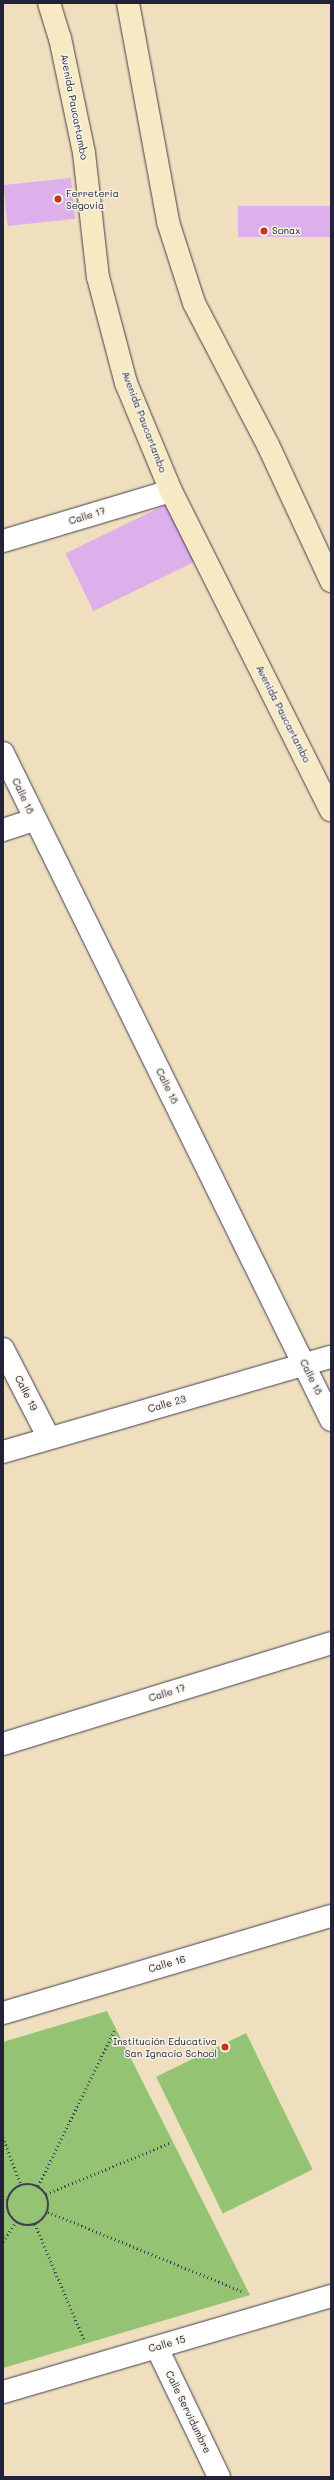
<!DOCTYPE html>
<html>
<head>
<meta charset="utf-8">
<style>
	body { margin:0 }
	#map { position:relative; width:334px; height:2480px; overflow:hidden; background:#efdfbe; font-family:Mali,sans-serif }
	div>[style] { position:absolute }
	.green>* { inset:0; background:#94c473; transform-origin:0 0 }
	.building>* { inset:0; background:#ddafeb; transform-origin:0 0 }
	.path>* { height:2.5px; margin-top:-1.25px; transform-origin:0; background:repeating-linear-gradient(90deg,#413e4f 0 1px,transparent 0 4px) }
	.path>.ring { margin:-1.25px; padding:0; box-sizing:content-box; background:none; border:2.5px solid #413e4f; border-radius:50% }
	.roads { filter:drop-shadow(0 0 1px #413e4f) drop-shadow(0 0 1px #413e4f) }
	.street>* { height:22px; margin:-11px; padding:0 11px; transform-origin:11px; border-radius:11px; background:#fff }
	.secondary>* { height:22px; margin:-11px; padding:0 11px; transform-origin:11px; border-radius:11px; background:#f7e9c3 }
	.dots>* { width:11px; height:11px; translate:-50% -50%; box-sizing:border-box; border:2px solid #f7f3e8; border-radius:50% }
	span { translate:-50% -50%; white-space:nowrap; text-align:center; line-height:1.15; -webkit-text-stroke:3px #f7f3e8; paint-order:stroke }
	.street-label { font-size:10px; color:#22223b }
	.poi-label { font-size:10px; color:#22223b }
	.left { translate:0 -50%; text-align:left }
	.right { translate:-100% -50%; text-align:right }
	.frame { position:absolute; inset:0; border:4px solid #22223b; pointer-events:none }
</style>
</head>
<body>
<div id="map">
	<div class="green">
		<div style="clip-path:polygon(107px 2011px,250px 2295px,3px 2368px,3px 2042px)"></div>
		<div style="left:246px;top:2033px;width:152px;height:100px;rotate:64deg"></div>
	</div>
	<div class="building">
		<div style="left:71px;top:178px;width:41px;height:68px;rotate:84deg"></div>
		<div style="left:331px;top:206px;width:31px;height:93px;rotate:90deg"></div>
		<div style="left:167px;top:504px;width:64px;height:113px;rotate:64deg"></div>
	</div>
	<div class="path">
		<div style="left:3px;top:2137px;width:51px;rotate:69.4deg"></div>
		<div class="ring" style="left:7px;top:2184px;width:39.5px;height:39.5px"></div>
		<div style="left:38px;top:2186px;width:173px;rotate:-63.9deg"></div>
		<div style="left:46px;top:2194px;width:134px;rotate:-22.4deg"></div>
		<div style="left:3px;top:2197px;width:6px;rotate:31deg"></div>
		<div style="left:3px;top:2211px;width:4px;rotate:-27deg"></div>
		<div style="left:48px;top:2212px;width:209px;rotate:22.2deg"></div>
		<div style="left:35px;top:2224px;width:125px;rotate:66.9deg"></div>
		<div style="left:3px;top:2242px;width:25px;rotate:-58deg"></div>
	</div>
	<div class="roads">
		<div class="street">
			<div style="left:3px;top:541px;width:175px;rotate:-16.6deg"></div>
			<div style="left:3px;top:753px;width:743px;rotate:63.81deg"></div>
			<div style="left:3px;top:830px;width:33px;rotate:-18deg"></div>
			<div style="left:3px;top:1349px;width:100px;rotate:62.7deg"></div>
			<div style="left:3px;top:1452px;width:341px;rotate:-16.2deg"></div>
			<div style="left:3px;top:1744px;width:343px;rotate:-17.1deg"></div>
			<div style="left:3px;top:2013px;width:342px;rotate:-16.5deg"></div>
			<div style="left:157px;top:2348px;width:143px;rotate:64.3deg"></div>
			<div style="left:3px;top:2392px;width:342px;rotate:-16.3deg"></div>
		</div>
		<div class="secondary">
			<div style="left:49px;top:3px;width:37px;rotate:73deg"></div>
			<div style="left:60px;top:38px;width:117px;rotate:78.2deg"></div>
			<div style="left:84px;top:153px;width:125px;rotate:83.6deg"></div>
			<div style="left:98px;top:277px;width:110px;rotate:75.2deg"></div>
			<div style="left:126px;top:383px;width:117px;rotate:67.4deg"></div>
			<div style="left:171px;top:491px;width:357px;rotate:63.4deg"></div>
			<div style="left:128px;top:3px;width:223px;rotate:79.6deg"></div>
			<div style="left:168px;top:222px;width:85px;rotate:72.2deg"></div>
			<div style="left:194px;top:303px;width:160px;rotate:62.5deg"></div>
			<div style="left:268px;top:445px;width:150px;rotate:65.1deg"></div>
		</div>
	</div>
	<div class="dots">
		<div style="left:58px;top:199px;background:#c8321e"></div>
		<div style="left:264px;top:231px;background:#c8321e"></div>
		<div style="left:225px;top:2047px;background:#c8321e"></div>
	</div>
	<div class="street-label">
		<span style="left:74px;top:107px;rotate:79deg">Avenida Paucartambo</span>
		<span style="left:144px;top:422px;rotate:69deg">Avenida Paucartambo</span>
		<span style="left:87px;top:516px;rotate:-17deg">Calle 17</span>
		<span style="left:283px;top:714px;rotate:63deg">Avenida Paucartambo</span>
		<span style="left:23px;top:796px;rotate:65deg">Calle 18</span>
		<span style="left:167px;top:1086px;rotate:64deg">Calle 18</span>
		<span style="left:311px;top:1377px;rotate:64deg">Calle 18</span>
		<span style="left:26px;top:1393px;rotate:63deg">Calle 19</span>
		<span style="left:167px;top:1404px;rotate:-16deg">Calle 23</span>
		<span style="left:167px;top:1693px;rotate:-17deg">Calle 17</span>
		<span style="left:167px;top:1964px;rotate:-16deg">Calle 16</span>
		<span style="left:167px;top:2344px;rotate:-16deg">Calle 15</span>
		<span style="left:188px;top:2412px;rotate:64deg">Calle Servidumbre</span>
	</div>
	<div class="poi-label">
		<span class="left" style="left:66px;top:199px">Ferreteria<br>Segovia</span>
		<span class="left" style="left:272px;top:231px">Sonax</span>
		<span class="right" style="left:217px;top:2047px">Institución Educativa<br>San Ignacio School</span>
	</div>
	<div class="frame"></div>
</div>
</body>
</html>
